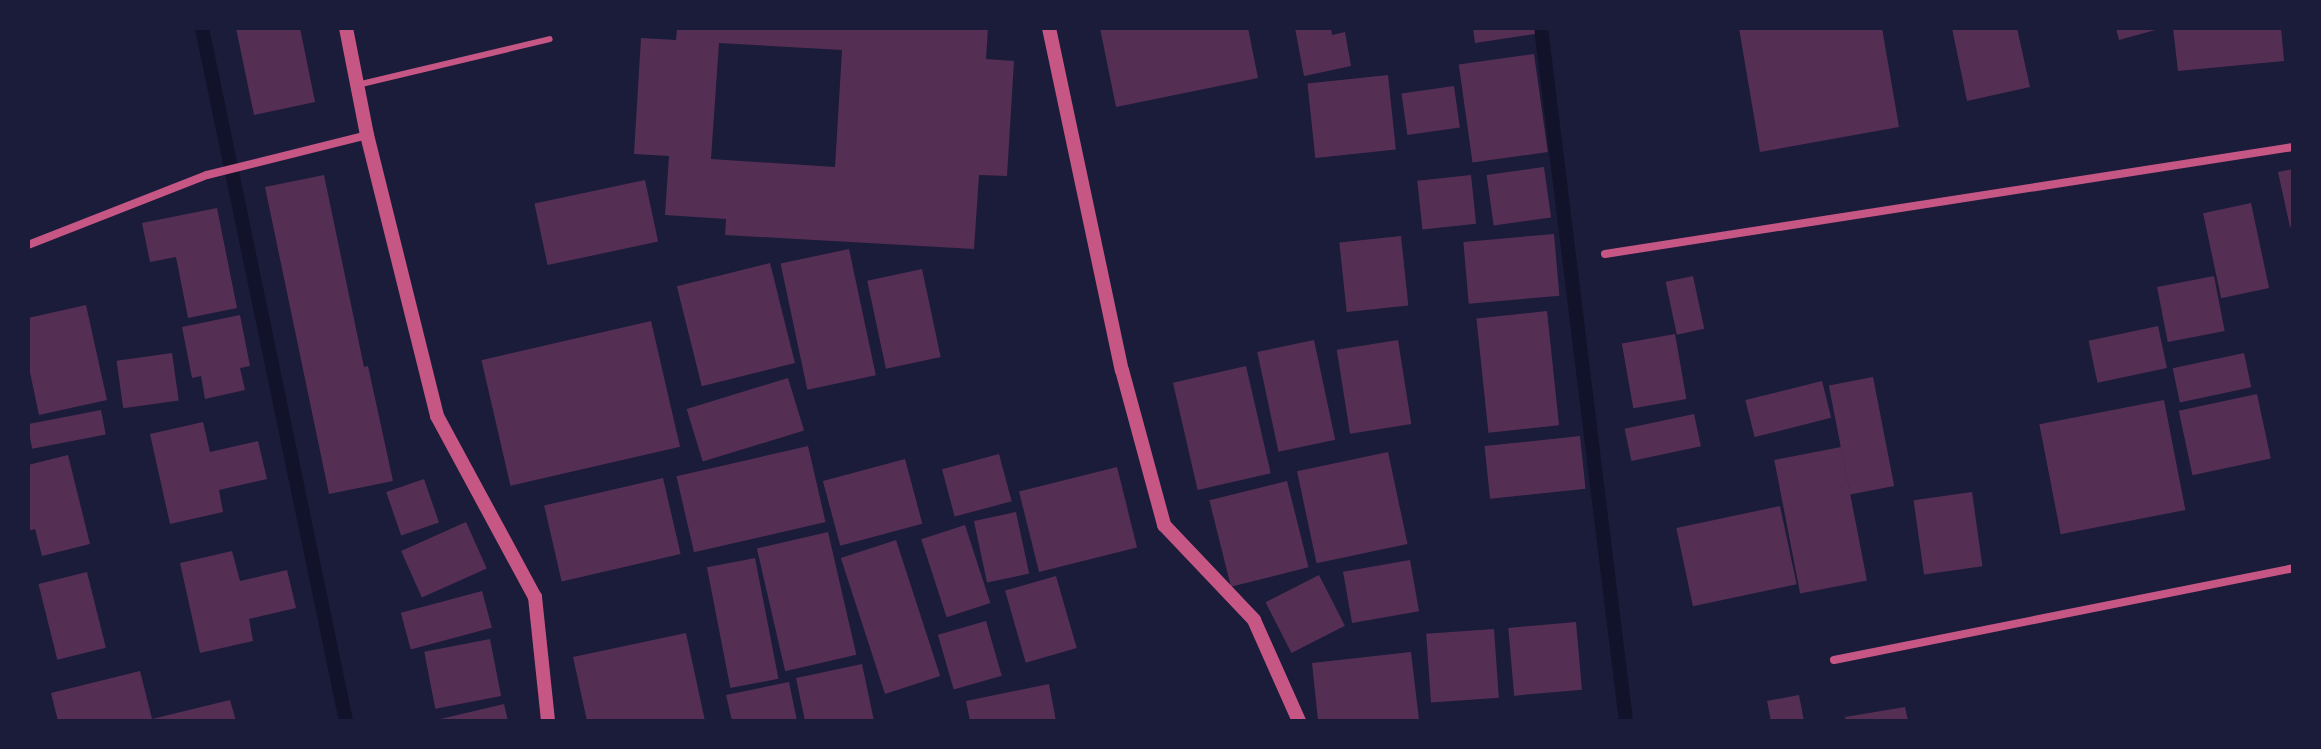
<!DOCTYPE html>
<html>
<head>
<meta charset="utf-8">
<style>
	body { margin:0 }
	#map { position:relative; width:2321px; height:749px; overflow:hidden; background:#1b1b3a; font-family:"Exo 2",sans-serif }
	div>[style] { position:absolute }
	.stream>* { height:14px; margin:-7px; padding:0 7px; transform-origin:7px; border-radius:7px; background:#12122b }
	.building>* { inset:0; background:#542f53; transform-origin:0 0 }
	.service>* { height:6px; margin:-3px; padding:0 3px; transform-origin:3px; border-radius:3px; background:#c65784 }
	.minor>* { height:8px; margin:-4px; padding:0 4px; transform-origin:4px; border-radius:4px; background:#c65784 }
	.tertiary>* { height:14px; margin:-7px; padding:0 7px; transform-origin:7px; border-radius:7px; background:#c65784 }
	span { translate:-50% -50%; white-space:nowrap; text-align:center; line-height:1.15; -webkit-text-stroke:6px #1b1b3a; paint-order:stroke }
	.frame { position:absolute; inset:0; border:30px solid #1b1b3a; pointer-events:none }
</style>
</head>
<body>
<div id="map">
	<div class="stream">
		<div style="left:202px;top:28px;width:708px;rotate:78.26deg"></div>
		<div style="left:1541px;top:28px;width:698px;rotate:83.01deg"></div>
	</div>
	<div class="building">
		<div style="clip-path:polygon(236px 28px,300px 28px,315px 102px,254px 115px)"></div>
		<div style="clip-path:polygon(evenodd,677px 28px,988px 28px,986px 59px,1014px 61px,1007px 176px,979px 175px,974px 249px,725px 235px,726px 219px,665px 215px,669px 156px,634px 154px,641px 38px,676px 40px,677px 28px,719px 43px,842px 50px,835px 167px,711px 159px,719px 43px)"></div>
		<div style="clip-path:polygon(1100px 28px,1248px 28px,1258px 78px,1116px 107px)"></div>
		<div style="clip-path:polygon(1295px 28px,1331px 28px,1332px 35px,1345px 32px,1351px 66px,1304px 76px)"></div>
		<div style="clip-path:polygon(1473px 28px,1534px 28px,1535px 34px,1475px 43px)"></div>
		<div style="clip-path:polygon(1739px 28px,1882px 28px,1899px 127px,1760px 152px)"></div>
		<div style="clip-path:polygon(1952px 28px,2017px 28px,2030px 87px,1967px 101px)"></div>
		<div style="clip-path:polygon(2116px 28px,2159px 28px,2159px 29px,2119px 40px)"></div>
		<div style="clip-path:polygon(2173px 28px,2281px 28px,2284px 61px,2178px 71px)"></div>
		<div style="left:1534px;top:54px;width:99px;height:76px;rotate:82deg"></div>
		<div style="left:1388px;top:75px;width:75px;height:81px;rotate:84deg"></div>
		<div style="left:1454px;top:86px;width:42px;height:53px;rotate:82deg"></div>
		<div style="left:1544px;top:167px;width:51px;height:58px;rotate:82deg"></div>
		<div style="clip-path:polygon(2293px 169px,2293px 227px,2290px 227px,2278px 172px)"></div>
		<div style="clip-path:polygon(324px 175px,364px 367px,368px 366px,393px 481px,329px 494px,265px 187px)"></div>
		<div style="left:1471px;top:175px;width:49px;height:54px;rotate:84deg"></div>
		<div style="left:645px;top:180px;width:63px;height:113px;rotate:78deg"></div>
		<div style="left:2251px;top:203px;width:87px;height:49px;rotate:78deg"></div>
		<div style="clip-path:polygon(217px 208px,237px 308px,188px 318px,176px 257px,150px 262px,142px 223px)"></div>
		<div style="left:1554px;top:234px;width:62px;height:91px;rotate:85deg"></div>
		<div style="left:1401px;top:236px;width:70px;height:62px;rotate:84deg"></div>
		<div style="left:849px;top:249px;width:129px;height:70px;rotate:78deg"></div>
		<div style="left:770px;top:263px;width:103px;height:96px;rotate:76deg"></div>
		<div style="left:922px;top:269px;width:90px;height:56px;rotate:78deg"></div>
		<div style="left:1693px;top:276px;width:54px;height:28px;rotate:78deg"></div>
		<div style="left:2214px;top:276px;width:56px;height:58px;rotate:79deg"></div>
		<div style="clip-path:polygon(86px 305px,107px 400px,39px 415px,28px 363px,28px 318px)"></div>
		<div style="left:1547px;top:311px;width:115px;height:71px;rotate:84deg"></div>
		<div style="clip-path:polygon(240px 315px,250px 366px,240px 368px,245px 390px,205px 399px,201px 376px,192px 378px,182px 327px)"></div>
		<div style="left:651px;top:321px;width:129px;height:174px;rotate:77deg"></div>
		<div style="left:2158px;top:326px;width:43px;height:71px;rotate:78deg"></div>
		<div style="left:1675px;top:334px;width:66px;height:54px;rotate:80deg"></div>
		<div style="left:1314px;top:340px;width:102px;height:58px;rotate:78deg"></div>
		<div style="left:1398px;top:340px;width:85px;height:62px;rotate:81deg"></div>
		<div style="left:172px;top:353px;width:48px;height:56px;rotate:82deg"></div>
		<div style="left:2244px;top:353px;width:35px;height:73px;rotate:78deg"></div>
		<div style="left:1246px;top:366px;width:110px;height:75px;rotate:77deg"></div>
		<div style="left:1873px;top:377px;width:111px;height:45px;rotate:79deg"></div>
		<div style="left:788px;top:378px;width:55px;height:106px;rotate:73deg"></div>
		<div style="left:1822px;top:381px;width:38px;height:79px;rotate:76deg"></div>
		<div style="left:2257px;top:394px;width:66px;height:80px;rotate:78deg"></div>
		<div style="left:2164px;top:400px;width:112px;height:127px;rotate:79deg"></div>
		<div style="left:101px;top:410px;width:25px;height:75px;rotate:79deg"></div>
		<div style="left:1694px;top:414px;width:33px;height:71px;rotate:78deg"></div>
		<div style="clip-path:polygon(203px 422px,210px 452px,258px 441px,267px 479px,219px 490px,223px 512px,170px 524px,150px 434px)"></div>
		<div style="left:1580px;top:436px;width:53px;height:96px;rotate:84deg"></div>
		<div style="left:808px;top:446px;width:78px;height:135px;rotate:77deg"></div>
		<div style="left:1841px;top:447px;width:136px;height:68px;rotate:79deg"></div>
		<div style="left:1388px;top:452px;width:94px;height:93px;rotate:78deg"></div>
		<div style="left:999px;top:454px;width:49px;height:59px;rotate:75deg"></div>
		<div style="clip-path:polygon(68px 455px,90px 544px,42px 556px,35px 529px,28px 531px,28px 465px)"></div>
		<div style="left:905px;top:459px;width:67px;height:85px;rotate:75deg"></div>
		<div style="left:1117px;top:467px;width:83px;height:101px;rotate:76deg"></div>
		<div style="left:663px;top:478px;width:78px;height:122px;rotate:77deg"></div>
		<div style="left:424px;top:479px;width:46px;height:40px;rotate:71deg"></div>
		<div style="left:1287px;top:481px;width:89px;height:80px;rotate:76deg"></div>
		<div style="left:1972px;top:492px;width:75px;height:59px;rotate:82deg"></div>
		<div style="left:1780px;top:506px;width:80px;height:106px;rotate:78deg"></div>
		<div style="left:1016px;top:512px;width:63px;height:43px;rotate:78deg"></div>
		<div style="left:466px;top:522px;width:51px;height:71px;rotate:66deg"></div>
		<div style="left:965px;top:525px;width:82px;height:46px;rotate:72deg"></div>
		<div style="left:828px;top:532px;width:126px;height:73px;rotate:77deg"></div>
		<div style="left:896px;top:540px;width:143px;height:58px;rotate:72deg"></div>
		<div style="clip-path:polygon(232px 551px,240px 581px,287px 570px,296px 608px,249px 619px,253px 641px,200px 653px,180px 563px)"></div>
		<div style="left:755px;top:558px;width:123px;height:49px;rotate:79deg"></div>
		<div style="left:1410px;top:560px;width:52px;height:68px;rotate:80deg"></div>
		<div style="left:87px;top:572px;width:78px;height:50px;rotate:76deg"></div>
		<div style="left:1319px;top:575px;width:57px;height:60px;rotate:63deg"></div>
		<div style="left:1056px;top:576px;width:75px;height:53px;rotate:74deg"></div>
		<div style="left:482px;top:591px;width:38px;height:84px;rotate:75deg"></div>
		<div style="left:986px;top:621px;width:57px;height:50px;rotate:74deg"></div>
		<div style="left:1576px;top:622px;width:68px;height:68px;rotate:85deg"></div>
		<div style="left:1494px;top:629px;width:69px;height:68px;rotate:86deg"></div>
		<div style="clip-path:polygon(686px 633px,705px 721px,587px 721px,573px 657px)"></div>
		<div style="left:490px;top:639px;width:58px;height:67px;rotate:79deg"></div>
		<div style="clip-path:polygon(1411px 652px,1419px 720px,1318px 721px,1312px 663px)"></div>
		<div style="clip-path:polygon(862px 664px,874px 721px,805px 721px,796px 678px)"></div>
		<div style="clip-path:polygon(140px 671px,152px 719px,230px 700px,236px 721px,58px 721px,51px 693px)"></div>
		<div style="clip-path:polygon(789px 682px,797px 721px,732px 721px,726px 695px)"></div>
		<div style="clip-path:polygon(1049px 684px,1056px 721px,970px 721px,966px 701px)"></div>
		<div style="clip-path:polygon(1799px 695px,1804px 721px,1771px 721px,1767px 701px)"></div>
		<div style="clip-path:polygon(504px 704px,508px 721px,437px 721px,436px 720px)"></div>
		<div style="clip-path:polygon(1905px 707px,1908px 721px,1846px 721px,1845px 717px)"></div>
	</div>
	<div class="service">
		<div style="left:357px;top:85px;width:198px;rotate:-13.4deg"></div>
	</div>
	<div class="minor">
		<div style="left:28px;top:245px;width:192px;rotate:-21.4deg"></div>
		<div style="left:207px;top:175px;width:165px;rotate:-14deg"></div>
		<div style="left:1605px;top:254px;width:696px;rotate:-8.84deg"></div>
		<div style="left:1834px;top:660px;width:468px;rotate:-11.3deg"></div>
	</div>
	<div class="tertiary">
		<div style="left:346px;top:28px;width:109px;rotate:78.9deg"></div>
		<div style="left:367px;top:135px;width:290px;rotate:76deg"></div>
		<div style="left:437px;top:416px;width:206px;rotate:61.6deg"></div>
		<div style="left:535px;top:597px;width:125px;rotate:84deg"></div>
		<div style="left:1049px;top:28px;width:350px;rotate:78deg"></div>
		<div style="left:1122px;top:370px;width:161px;rotate:74.8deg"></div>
		<div style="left:1164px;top:525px;width:131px;rotate:46.5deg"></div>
		<div style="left:1254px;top:620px;width:111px;rotate:66deg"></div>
	</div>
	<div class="frame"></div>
</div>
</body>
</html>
